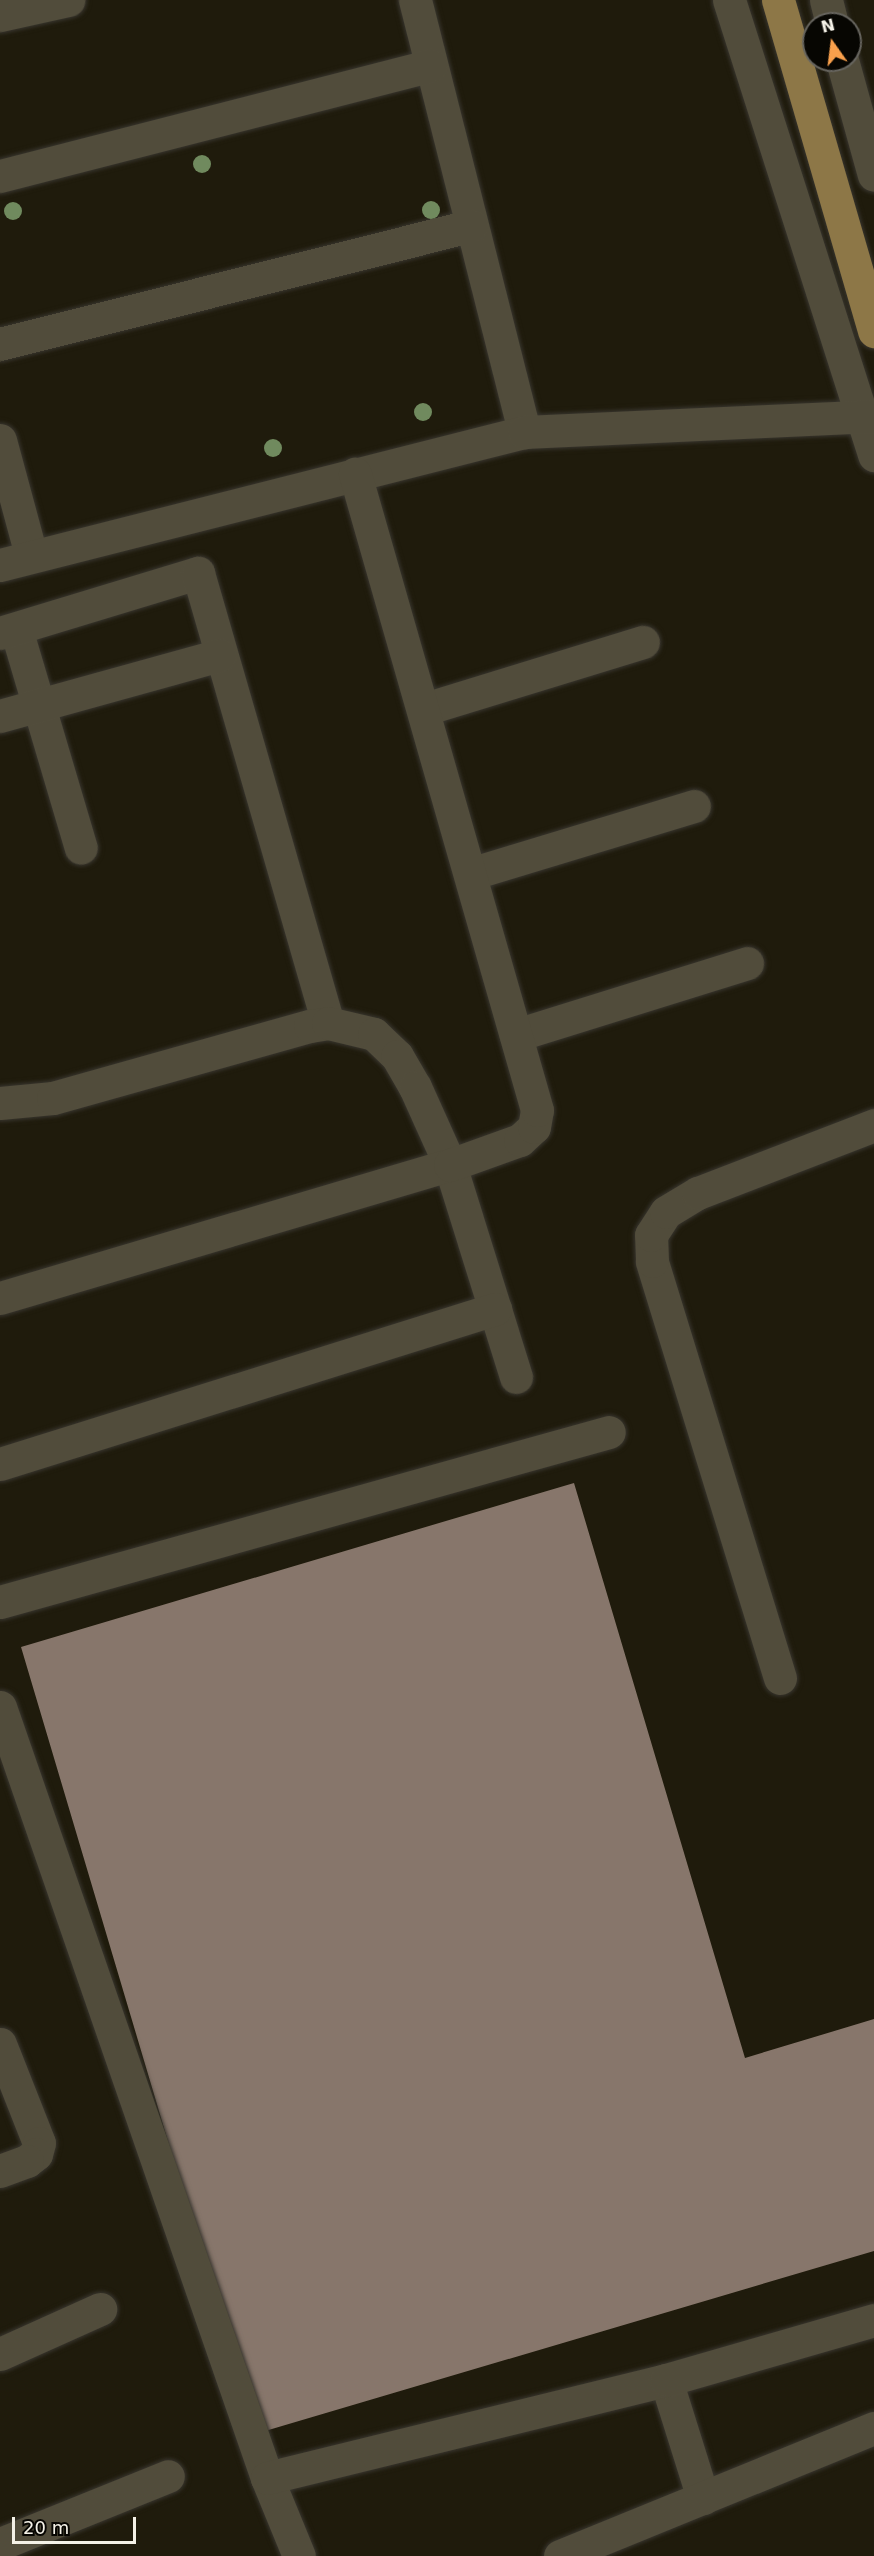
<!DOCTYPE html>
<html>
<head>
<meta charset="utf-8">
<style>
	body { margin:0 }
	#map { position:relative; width:874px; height:2556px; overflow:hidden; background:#1f1b0c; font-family:"DejaVu Sans",sans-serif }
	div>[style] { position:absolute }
	.building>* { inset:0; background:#87766b }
	.roads { filter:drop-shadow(0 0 2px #38352e) drop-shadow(0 0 2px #38352e) }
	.minor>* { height:33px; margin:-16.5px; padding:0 16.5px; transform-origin:16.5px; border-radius:16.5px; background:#514c3b }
	.major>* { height:33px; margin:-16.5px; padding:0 16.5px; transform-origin:16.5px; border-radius:16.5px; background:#8d7747 }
	.trees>* { width:18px; height:18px; margin:-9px; border-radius:50%; background:#708a5e }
	span { translate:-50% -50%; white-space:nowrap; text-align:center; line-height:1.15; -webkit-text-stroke:4.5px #070602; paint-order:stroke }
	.north { position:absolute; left:802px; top:12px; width:60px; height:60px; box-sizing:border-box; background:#070602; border:2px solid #66645e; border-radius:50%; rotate:346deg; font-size:16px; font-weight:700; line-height:24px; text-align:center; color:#f4f1e7 }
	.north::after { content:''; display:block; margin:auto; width:21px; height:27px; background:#f9a04c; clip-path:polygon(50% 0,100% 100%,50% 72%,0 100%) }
	.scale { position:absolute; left:12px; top:2517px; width:124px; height:27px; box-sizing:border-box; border:3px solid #f4f1e7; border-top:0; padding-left:8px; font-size:18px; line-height:21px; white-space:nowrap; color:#f4f1e7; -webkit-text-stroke:4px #070602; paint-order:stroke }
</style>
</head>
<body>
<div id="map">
	<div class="building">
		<div style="clip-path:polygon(574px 1483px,745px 2058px,874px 2019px,874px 2251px,255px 2434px,21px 1647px)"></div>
	</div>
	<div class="roads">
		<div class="minor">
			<div style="left:415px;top:0;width:446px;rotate:75.8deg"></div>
			<div style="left:729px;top:0;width:478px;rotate:72.3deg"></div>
			<div style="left:826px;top:0;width:25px;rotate:76deg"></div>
			<div style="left:0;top:15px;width:70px;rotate:-12.4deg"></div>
			<div style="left:842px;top:60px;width:119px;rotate:74.5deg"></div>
			<div style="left:0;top:176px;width:445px;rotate:-14.4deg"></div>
			<div style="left:0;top:344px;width:486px;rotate:-14.1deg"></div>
			<div style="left:0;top:440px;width:119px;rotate:74.9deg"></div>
			<div style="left:0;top:565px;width:541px;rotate:-14.24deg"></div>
			<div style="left:524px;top:432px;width:350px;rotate:-2.6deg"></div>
			<div style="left:16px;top:629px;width:228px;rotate:73.5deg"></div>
			<div style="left:0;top:633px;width:207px;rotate:-16.9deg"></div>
			<div style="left:198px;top:573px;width:468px;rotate:73.9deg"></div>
			<div style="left:425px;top:709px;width:228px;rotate:-17.1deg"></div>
			<div style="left:0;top:716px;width:228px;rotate:-15.5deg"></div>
			<div style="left:470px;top:874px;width:234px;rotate:-16.9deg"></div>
			<div style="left:516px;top:1035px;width:242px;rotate:-17.3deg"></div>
			<div style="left:0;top:1103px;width:53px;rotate:-5.4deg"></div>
			<div style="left:53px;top:1098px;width:267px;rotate:-15.7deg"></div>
			<div style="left:310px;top:1026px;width:18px;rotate:-9deg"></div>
			<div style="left:328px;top:1023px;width:47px;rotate:13.4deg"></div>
			<div style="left:374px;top:1034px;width:32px;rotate:44deg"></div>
			<div style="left:397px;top:1056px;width:36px;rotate:60deg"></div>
			<div style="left:415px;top:1087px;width:85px;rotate:65.8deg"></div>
			<div style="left:450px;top:1165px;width:222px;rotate:72.7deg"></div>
			<div style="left:0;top:1298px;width:469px;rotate:-16.5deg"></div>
			<div style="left:450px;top:1165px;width:74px;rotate:-19.7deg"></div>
			<div style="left:520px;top:1140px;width:19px;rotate:-43deg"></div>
			<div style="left:534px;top:1127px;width:17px;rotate:-80deg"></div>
			<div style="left:537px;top:1110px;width:662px;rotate:-105.97deg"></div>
			<div style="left:0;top:1464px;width:519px;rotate:-17.39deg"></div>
			<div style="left:0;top:1602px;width:632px;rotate:-15.6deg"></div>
			<div style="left:780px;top:1678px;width:436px;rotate:-107.1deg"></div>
			<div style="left:652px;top:1261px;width:26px;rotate:-92deg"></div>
			<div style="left:651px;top:1235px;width:27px;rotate:-57deg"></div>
			<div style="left:666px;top:1212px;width:37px;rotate:-31deg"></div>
			<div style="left:698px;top:1193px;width:189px;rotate:-21.1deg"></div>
			<div style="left:0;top:1707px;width:816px;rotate:70.9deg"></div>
			<div style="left:267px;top:2478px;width:84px;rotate:67.7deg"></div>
			<div style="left:0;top:2044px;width:106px;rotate:68.5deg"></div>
			<div style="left:39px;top:2143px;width:11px;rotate:105deg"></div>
			<div style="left:36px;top:2154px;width:11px;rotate:142deg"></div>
			<div style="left:27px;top:2161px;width:29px;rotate:160deg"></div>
			<div style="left:0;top:2354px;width:110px;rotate:-24.2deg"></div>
			<div style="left:666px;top:2380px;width:124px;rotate:72.6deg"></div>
			<div style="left:267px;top:2478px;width:411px;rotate:-13.8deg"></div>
			<div style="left:666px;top:2380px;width:216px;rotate:-16.1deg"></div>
			<div style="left:0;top:2544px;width:181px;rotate:-22deg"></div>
			<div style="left:560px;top:2556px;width:339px;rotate:-22.2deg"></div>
		</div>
		<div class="major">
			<div style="left:778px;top:0;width:345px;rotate:73.8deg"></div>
		</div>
	</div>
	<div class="trees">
		<div style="left:202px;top:164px"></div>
		<div style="left:431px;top:210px"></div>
		<div style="left:13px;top:211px"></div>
		<div style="left:423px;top:412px"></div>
		<div style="left:273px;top:448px"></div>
	</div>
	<div class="north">N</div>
	<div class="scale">20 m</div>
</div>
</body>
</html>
